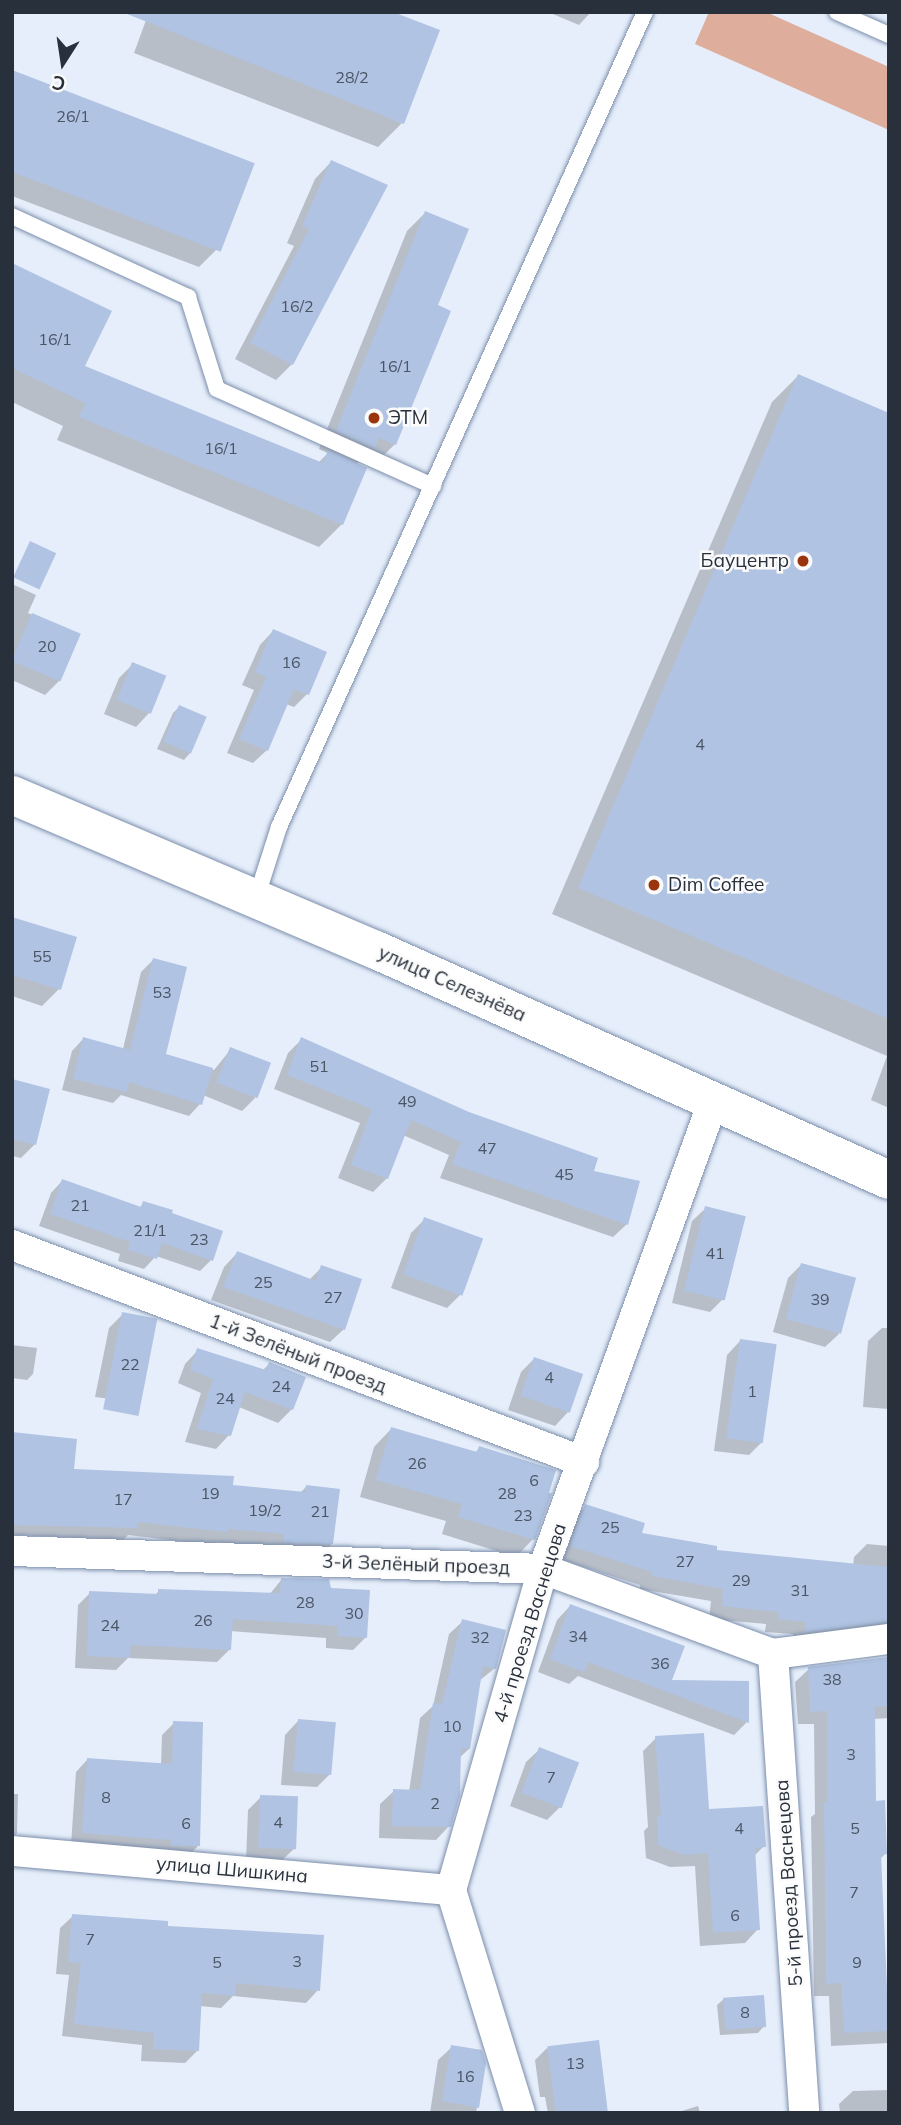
<!DOCTYPE html>
<html>
<head>
<meta charset="utf-8">
<style>
	body { margin:0 }
	#map { position:relative; width:901px; height:2125px; overflow:hidden; background:#e6eefb; font-family:Mulish,sans-serif }
	div>[style] { position:absolute }
	.green>* { inset:0; background:#dead9c }
	.shadow>* { inset:0; background:#0003 }
	.building>* { inset:0; background:#b0c3e2; transform-origin:0 0 }
	.roads { filter:drop-shadow(0 0 2px #7b8eab) drop-shadow(0 0 2px #7b8eab) }
	.service>* { height:16px; margin:-8px; padding:0 8px; transform-origin:8px; border-radius:8px; background:#fff }
	.minor>* { height:30px; margin:-15px; padding:0 15px; transform-origin:15px; border-radius:15px; background:#fff }
	.tertiary>* { height:38px; margin:-19px; padding:0 19px; transform-origin:19px; border-radius:19px; background:#fff }
	.dots>* { width:19px; height:19px; translate:-50% -50%; box-sizing:border-box; border:4px solid #fbfbfb; border-radius:50% }
	span { translate:-50% -50%; white-space:nowrap; text-align:center; line-height:1.15; -webkit-text-stroke:5px #fbfbfb; paint-order:stroke }
	.number-label { font-size:16px; color:#4a5566 }
	.number-label span { -webkit-text-stroke-width:0 }
	.poi-label { font-size:19px; color:#28303c }
	.left { translate:0 -50%; text-align:left }
	.right { translate:-100% -50%; text-align:right }
	.street-label { font-size:19px; color:#28303c }
	.frame { position:absolute; inset:0; border:14px solid #28303c; pointer-events:none }
	.north { position:absolute; left:28px; top:28px; width:70px; height:70px; -webkit-text-stroke:5px #fbfbfb; paint-order:stroke; rotate:192deg; font-size:19px; font-weight:700; line-height:28px; text-align:center; color:#28303c }
	.north::after { content:''; display:block; margin:auto; width:24px; height:32px; background:#28303c; clip-path:polygon(50% 0,100% 100%,50% 72%,0 100%) }
</style>
</head>
<body>
<div id="map">
	<div class="green">
		<div style="clip-path:polygon(709px 12px,766px 12px,889px 67px,889px 130px,695px 44px)"></div>
	</div>
	<div class="shadow">
		<div style="clip-path:polygon(149px 12px,402px 123px,378px 147px,134px 53px)"></div>
		<div style="clip-path:polygon(548px 12px,591px 12px,579px 25px)"></div>
		<div style="clip-path:polygon(12px 72px,222px 244px,199px 267px,12px 196px)"></div>
		<div style="clip-path:polygon(331px 162px,292px 364px,276px 380px,235px 359px,294px 246px,287px 243px,315px 179px)"></div>
		<div style="clip-path:polygon(425px 213px,436px 306px,395px 444px,377px 462px,364px 457px,356px 465px,342px 524px,319px 547px,57px 440px,63px 426px,12px 402px,12px 265px,83px 367px,318px 463px,328px 453px,319px 449px,407px 231px)"></div>
		<div style="clip-path:polygon(798px 376px,889px 414px,889px 1108px,871px 1100px,887px 1056px,552px 914px,772px 402px)"></div>
		<div style="clip-path:polygon(12px 584px,36px 595px,28px 613px,79px 635px,59px 681px,45px 695px,12px 680px)"></div>
		<div style="clip-path:polygon(273px 631px,307px 694px,294px 707px,286px 704px,267px 750px,253px 763px,227px 753px,254px 690px,242px 685px,260px 645px)"></div>
		<div style="clip-path:polygon(133px 664px,164px 677px,149px 713px,136px 727px,104px 714px,119px 678px)"></div>
		<div style="clip-path:polygon(179px 707px,205px 718px,190px 753px,184px 760px,157px 749px,173px 713px)"></div>
		<div style="clip-path:polygon(12px 918px,59px 989px,42px 1006px,12px 996px)"></div>
		<div style="clip-path:polygon(153px 960px,164px 1055px,214px 1070px,231px 1049px,255px 1098px,242px 1111px,203px 1095px,200px 1104px,189px 1116px,121px 1095px,113px 1103px,62px 1090px,72px 1051px,83px 1039px,123px 1049px,141px 972px)"></div>
		<div style="clip-path:polygon(301px 1040px,591px 1172px,627px 1224px,613px 1237px,440px 1178px,449px 1155px,403px 1135px,387px 1178px,373px 1192px,338px 1178px,360px 1123px,274px 1089px,288px 1053px)"></div>
		<div style="clip-path:polygon(12px 1081px,35px 1144px,21px 1158px,12px 1156px)"></div>
		<div style="clip-path:polygon(62px 1181px,139px 1208px,144px 1203px,211px 1260px,200px 1271px,156px 1256px,144px 1269px,118px 1261px,120px 1254px,39px 1226px,51px 1193px)"></div>
		<div style="clip-path:polygon(706px 1208px,723px 1299px,710px 1312px,672px 1303px,692px 1221px)"></div>
		<div style="clip-path:polygon(425px 1219px,460px 1295px,447px 1308px,391px 1288px,411px 1233px)"></div>
		<div style="clip-path:polygon(237px 1253px,309px 1280px,322px 1267px,344px 1329px,330px 1342px,211px 1300px,224px 1267px)"></div>
		<div style="clip-path:polygon(801px 1265px,839px 1334px,825px 1347px,773px 1332px,788px 1278px)"></div>
		<div style="clip-path:polygon(123px 1314px,128px 1401px,95px 1397px,109px 1328px)"></div>
		<div style="clip-path:polygon(882px 1328px,889px 1328px,889px 1409px,863px 1407px,868px 1341px)"></div>
		<div style="clip-path:polygon(740px 1341px,762px 1442px,749px 1455px,714px 1451px,727px 1355px)"></div>
		<div style="clip-path:polygon(12px 1345px,37px 1348px,33px 1374px,27px 1380px,12px 1378px)"></div>
		<div style="clip-path:polygon(198px 1350px,262px 1371px,269px 1364px,292px 1409px,278px 1423px,239px 1407px,229px 1435px,216px 1449px,185px 1442px,201px 1393px,178px 1383px,185px 1364px)"></div>
		<div style="clip-path:polygon(534px 1359px,568px 1412px,555px 1426px,508px 1410px,521px 1372px)"></div>
		<div style="clip-path:polygon(391px 1429px,475px 1453px,479px 1448px,533px 1539px,516px 1557px,442px 1534px,446px 1521px,360px 1497px,374px 1447px)"></div>
		<div style="clip-path:polygon(12px 1434px,72px 1471px,300px 1493px,307px 1486px,332px 1544px,318px 1557px,272px 1547px,216px 1542px,213px 1545px,128px 1535px,123px 1540px,12px 1535px)"></div>
		<div style="clip-path:polygon(586px 1506px,640px 1534px,715px 1551px,853px 1566px,854px 1557px,867px 1544px,889px 1546px,889px 1641px,793px 1644px,793px 1634px,765px 1632px,766px 1624px,709px 1619px,711px 1601px,640px 1589px,640px 1585px,558px 1559px,572px 1519px)"></div>
		<div style="clip-path:polygon(282px 1579px,330px 1589px,365px 1638px,353px 1650px,326px 1648px,326px 1638px,230px 1631px,230px 1649px,217px 1662px,128px 1658px,116px 1670px,75px 1668px,78px 1605px,90px 1593px,154px 1596px,159px 1591px,269px 1595px)"></div>
		<div style="clip-path:polygon(570px 1606px,670px 1682px,747px 1722px,734px 1735px,578px 1676px,569px 1684px,538px 1672px,557px 1620px)"></div>
		<div style="clip-path:polygon(463px 1621px,495px 1668px,479px 1681px,469px 1749px,459px 1758px,449px 1826px,436px 1840px,379px 1838px,380px 1804px,394px 1791px,409px 1792px,420px 1718px,433px 1706px,449px 1634px)"></div>
		<div style="clip-path:polygon(889px 1658px,889px 1718px,873px 1719px,874px 1802px,885px 1854px,880px 1859px,889px 2043px,831px 2046px,829px 1996px,814px 1996px,811px 1817px,815px 1814px,814px 1724px,798px 1724px,795px 1682px,809px 1669px)"></div>
		<div style="clip-path:polygon(298px 1721px,330px 1774px,317px 1787px,281px 1785px,285px 1735px)"></div>
		<div style="clip-path:polygon(174px 1723px,198px 1846px,186px 1858px,71px 1845px,76px 1772px,87px 1760px,161px 1765px,162px 1735px)"></div>
		<div style="clip-path:polygon(656px 1738px,707px 1811px,764px 1846px,753px 1857px,758px 1929px,745px 1943px,700px 1946px,695px 1866px,670px 1867px,646px 1858px,644px 1831px,648px 1827px,643px 1751px)"></div>
		<div style="clip-path:polygon(540px 1749px,560px 1807px,547px 1820px,510px 1806px,526px 1762px)"></div>
		<div style="clip-path:polygon(12px 1794px,18px 1794px,17px 1833px,12px 1838px)"></div>
		<div style="clip-path:polygon(261px 1797px,295px 1848px,281px 1861px,246px 1861px,248px 1810px)"></div>
		<div style="clip-path:polygon(73px 1916px,166px 1928px,318px 1990px,306px 2003px,233px 1996px,221px 2008px,200px 2006px,198px 2050px,185px 2063px,141px 2061px,142px 2045px,62px 2036px,69px 1975px,56px 1974px,60px 1928px)"></div>
		<div style="clip-path:polygon(724px 1999px,764px 2026px,758px 2033px,720px 2035px,717px 2005px)"></div>
		<div style="clip-path:polygon(452px 2047px,484px 2063px,476px 2113px,430px 2113px,438px 2060px)"></div>
		<div style="clip-path:polygon(547px 2048px,606px 2113px,548px 2113px,545px 2097px,540px 2097px,535px 2060px)"></div>
		<div style="clip-path:polygon(889px 2090px,889px 2113px,840px 2113px,839px 2104px,853px 2091px)"></div>
		<div style="clip-path:polygon(698px 2106px,700px 2113px,675px 2113px)"></div>
	</div>
	<div class="building">
		<div style="clip-path:polygon(122px 12px,393px 12px,440px 30px,404px 124px)"></div>
		<div style="left:12px;top:70px;width:260px;height:95px;rotate:21deg"></div>
		<div style="clip-path:polygon(331px 160px,388px 185px,293px 365px,250px 343px,309px 229px,302px 226px)"></div>
		<div style="clip-path:polygon(425px 211px,469px 229px,438px 305px,451px 311px,396px 445px,379px 438px,375px 448px,336px 431px)"></div>
		<div style="clip-path:polygon(12px 263px,112px 311px,85px 366px,323px 463px,328px 450px,367px 468px,343px 525px,79px 417px,85px 403px,12px 368px)"></div>
		<div style="clip-path:polygon(798px 374px,889px 413px,889px 1019px,578px 888px)"></div>
		<div style="left:30px;top:541px;width:29px;height:40px;rotate:25deg"></div>
		<div style="left:32px;top:613px;width:53px;height:52px;rotate:23deg"></div>
		<div style="clip-path:polygon(273px 629px,327px 652px,309px 695px,294px 689px,268px 751px,239px 739px,266px 677px,255px 672px)"></div>
		<div style="left:132px;top:662px;width:37px;height:41px;rotate:22deg"></div>
		<div style="left:179px;top:705px;width:30px;height:40px;rotate:23deg"></div>
		<div style="clip-path:polygon(12px 917px,77px 937px,61px 990px,12px 975px)"></div>
		<div style="clip-path:polygon(153px 958px,187px 967px,166px 1054px,213px 1068px,202px 1105px,129px 1082px,127px 1092px,73px 1079px,83px 1037px,130px 1050px)"></div>
		<div style="clip-path:polygon(301px 1037px,469px 1112px,598px 1158px,594px 1171px,640px 1181px,628px 1225px,452px 1164px,461px 1142px,411px 1120px,388px 1179px,351px 1165px,372px 1109px,287px 1075px)"></div>
		<div style="left:230px;top:1047px;width:44px;height:38px;rotate:21deg"></div>
		<div style="clip-path:polygon(12px 1079px,50px 1089px,36px 1145px,12px 1139px)"></div>
		<div style="clip-path:polygon(62px 1179px,141px 1207px,143px 1201px,173px 1210px,172px 1213px,223px 1231px,213px 1261px,162px 1243px,157px 1259px,128px 1250px,130px 1242px,50px 1214px)"></div>
		<div style="left:705px;top:1206px;width:42px;height:87px;rotate:14deg"></div>
		<div style="left:424px;top:1217px;width:63px;height:61px;rotate:20deg"></div>
		<div style="clip-path:polygon(237px 1251px,316px 1281px,321px 1265px,362px 1279px,345px 1330px,223px 1287px)"></div>
		<div style="left:801px;top:1263px;width:57px;height:58px;rotate:15deg"></div>
		<div style="left:122px;top:1312px;width:36px;height:99px;rotate:11deg"></div>
		<div style="left:740px;top:1339px;width:37px;height:100px;rotate:8deg"></div>
		<div style="clip-path:polygon(197px 1348px,266px 1370px,269px 1362px,306px 1377px,293px 1410px,245px 1392px,231px 1436px,197px 1429px,213px 1379px,190px 1370px)"></div>
		<div style="left:534px;top:1357px;width:52px;height:41px;rotate:19deg"></div>
		<div style="clip-path:polygon(391px 1427px,477px 1452px,479px 1446px,556px 1470px,549px 1493px,552px 1493px,535px 1540px,458px 1517px,462px 1504px,376px 1480px)"></div>
		<div style="clip-path:polygon(12px 1432px,77px 1439px,74px 1469px,234px 1476px,233px 1485px,305px 1492px,306px 1485px,340px 1489px,333px 1544px,284px 1543px,284px 1534px,228px 1529px,227px 1532px,138px 1522px,137px 1528px,12px 1525px)"></div>
		<div style="clip-path:polygon(585px 1504px,645px 1523px,642px 1533px,717px 1546px,717px 1550px,889px 1567px,889px 1622px,806px 1632px,805px 1622px,777px 1619px,778px 1612px,722px 1606px,723px 1589px,652px 1576px,652px 1572px,570px 1546px)"></div>
		<div style="clip-path:polygon(281px 1578px,329px 1579px,331px 1588px,370px 1590px,367px 1638px,337px 1636px,338px 1626px,233px 1619px,231px 1650px,131px 1645px,130px 1658px,87px 1656px,89px 1591px,158px 1594px,158px 1589px,280px 1593px)"></div>
		<div style="clip-path:polygon(570px 1604px,685px 1646px,672px 1680px,749px 1681px,749px 1723px,588px 1662px,584px 1672px,550px 1659px)"></div>
		<div style="clip-path:polygon(462px 1619px,506px 1630px,496px 1669px,483px 1666px,470px 1749px,461px 1748px,460px 1795px,451px 1827px,392px 1826px,393px 1789px,420px 1790px,433px 1703px,442px 1704px)"></div>
		<div style="clip-path:polygon(889px 1657px,889px 1706px,875px 1707px,876px 1801px,885px 1800px,887px 1854px,881px 1855px,889px 2031px,844px 2033px,841px 1983px,826px 1984px,824px 1802px,827px 1802px,827px 1711px,810px 1712px,808px 1667px)"></div>
		<div style="left:298px;top:1719px;width:38px;height:53px;rotate:5deg"></div>
		<div style="clip-path:polygon(173px 1721px,203px 1722px,200px 1846px,171px 1846px,171px 1840px,82px 1833px,87px 1758px,172px 1764px)"></div>
		<div style="clip-path:polygon(704px 1733px,709px 1809px,763px 1806px,766px 1847px,755px 1848px,760px 1930px,713px 1933px,708px 1853px,684px 1855px,658px 1845px,657px 1816px,661px 1816px,655px 1736px)"></div>
		<div style="left:539px;top:1747px;width:43px;height:49px;rotate:21deg"></div>
		<div style="left:260px;top:1795px;width:38px;height:53px;rotate:2deg"></div>
		<div style="clip-path:polygon(72px 1914px,168px 1921px,168px 1926px,324px 1935px,320px 1991px,236px 1983px,235px 1996px,202px 1993px,199px 2051px,153px 2049px,154px 2033px,74px 2024px,81px 1963px,68px 1962px)"></div>
		<div style="left:764px;top:1995px;width:32px;height:41px;rotate:86deg"></div>
		<div style="left:599px;top:2040px;width:74px;height:52px;rotate:83deg"></div>
		<div style="clip-path:polygon(451px 2045px,482px 2050px,486px 2063px,479px 2108px,442px 2101px)"></div>
	</div>
	<div class="roads">
		<div class="service">
			<div style="left:837px;top:12px;width:57px;rotate:23.9deg"></div>
			<div style="left:12px;top:216px;width:194px;rotate:24.7deg"></div>
			<div style="left:188px;top:297px;width:96px;rotate:72.5deg"></div>
			<div style="left:217px;top:389px;width:237px;rotate:24.2deg"></div>
			<div style="left:256px;top:899px;width:76px;rotate:-72.3deg"></div>
			<div style="left:279px;top:827px;width:893px;rotate:-65.82deg"></div>
		</div>
		<div class="minor">
			<div style="left:12px;top:1245px;width:612px;rotate:20.78deg"></div>
			<div style="left:12px;top:1551px;width:531px;rotate:1.94deg"></div>
			<div style="left:543px;top:1569px;width:245px;rotate:20.3deg"></div>
			<div style="left:773px;top:1654px;width:117px;rotate:-7.4deg"></div>
			<div style="left:773px;top:1654px;width:460px;rotate:86.1deg"></div>
			<div style="left:12px;top:1851px;width:441px;rotate:5.1deg"></div>
			<div style="left:520px;top:2113px;width:233px;rotate:-107.2deg"></div>
			<div style="left:451px;top:1890px;width:334px;rotate:-74deg"></div>
			<div style="left:543px;top:1569px;width:498px;rotate:-70deg"></div>
		</div>
		<div class="tertiary">
			<div style="left:12px;top:795px;width:396px;rotate:23.1deg"></div>
			<div style="left:376px;top:950px;width:562px;rotate:24.15deg"></div>
		</div>
	</div>
	<div class="dots">
		<div style="left:374px;top:418px;background:#9a340c"></div>
		<div style="left:803px;top:561px;background:#9a340c"></div>
		<div style="left:654px;top:885px;background:#9a340c"></div>
	</div>
	<div class="number-label">
		<span style="left:352px;top:77px">28/2</span>
		<span style="left:73px;top:116px">26/1</span>
		<span style="left:297px;top:306px">16/2</span>
		<span style="left:55px;top:339px">16/1</span>
		<span style="left:395px;top:366px">16/1</span>
		<span style="left:221px;top:448px">16/1</span>
		<span style="left:47px;top:646px">20</span>
		<span style="left:291px;top:662px">16</span>
		<span style="left:700px;top:744px">4</span>
		<span style="left:42px;top:956px">55</span>
		<span style="left:162px;top:992px">53</span>
		<span style="left:319px;top:1066px">51</span>
		<span style="left:407px;top:1101px">49</span>
		<span style="left:487px;top:1148px">47</span>
		<span style="left:564px;top:1174px">45</span>
		<span style="left:80px;top:1205px">21</span>
		<span style="left:150px;top:1230px">21/1</span>
		<span style="left:199px;top:1239px">23</span>
		<span style="left:715px;top:1253px">41</span>
		<span style="left:263px;top:1282px">25</span>
		<span style="left:333px;top:1297px">27</span>
		<span style="left:820px;top:1299px">39</span>
		<span style="left:130px;top:1364px">22</span>
		<span style="left:549px;top:1377px">4</span>
		<span style="left:281px;top:1386px">24</span>
		<span style="left:752px;top:1391px">1</span>
		<span style="left:225px;top:1398px">24</span>
		<span style="left:417px;top:1463px">26</span>
		<span style="left:534px;top:1480px">6</span>
		<span style="left:210px;top:1493px">19</span>
		<span style="left:507px;top:1493px">28</span>
		<span style="left:123px;top:1499px">17</span>
		<span style="left:265px;top:1510px">19/2</span>
		<span style="left:320px;top:1511px">21</span>
		<span style="left:523px;top:1515px">23</span>
		<span style="left:610px;top:1527px">25</span>
		<span style="left:685px;top:1561px">27</span>
		<span style="left:741px;top:1580px">29</span>
		<span style="left:800px;top:1590px">31</span>
		<span style="left:305px;top:1602px">28</span>
		<span style="left:354px;top:1613px">30</span>
		<span style="left:203px;top:1620px">26</span>
		<span style="left:110px;top:1625px">24</span>
		<span style="left:578px;top:1636px">34</span>
		<span style="left:480px;top:1637px">32</span>
		<span style="left:660px;top:1663px">36</span>
		<span style="left:832px;top:1679px">38</span>
		<span style="left:452px;top:1726px">10</span>
		<span style="left:851px;top:1754px">3</span>
		<span style="left:551px;top:1777px">7</span>
		<span style="left:106px;top:1797px">8</span>
		<span style="left:435px;top:1803px">2</span>
		<span style="left:278px;top:1822px">4</span>
		<span style="left:186px;top:1823px">6</span>
		<span style="left:739px;top:1828px">4</span>
		<span style="left:855px;top:1828px">5</span>
		<span style="left:854px;top:1892px">7</span>
		<span style="left:735px;top:1915px">6</span>
		<span style="left:90px;top:1939px">7</span>
		<span style="left:297px;top:1961px">3</span>
		<span style="left:217px;top:1962px">5</span>
		<span style="left:857px;top:1962px">9</span>
		<span style="left:745px;top:2012px">8</span>
		<span style="left:575px;top:2063px">13</span>
		<span style="left:465px;top:2076px">16</span>
	</div>
	<div class="poi-label">
		<span class="left" style="left:388px;top:418px">ЭТМ</span>
		<span class="right" style="left:789px;top:561px">Бауцентр</span>
		<span class="left" style="left:668px;top:885px">Dim Coffee</span>
	</div>
	<div class="street-label">
		<span style="left:452px;top:984px;rotate:24deg">улица Селезнёва</span>
		<span style="left:298px;top:1354px;rotate:21deg">1-й Зелёный проезд</span>
		<span style="left:416px;top:1565px;rotate:2deg">3-й Зелёный проезд</span>
		<span style="left:530px;top:1623px;rotate:-73deg">4-й проезд Васнецова</span>
		<span style="left:232px;top:1870px;rotate:5deg">улица Шишкина</span>
		<span style="left:789px;top:1883px;rotate:-94deg">5-й проезд Васнецова</span>
	</div>
	<div class="frame"></div>
	<div class="north">С</div>
</div>
</body>
</html>
